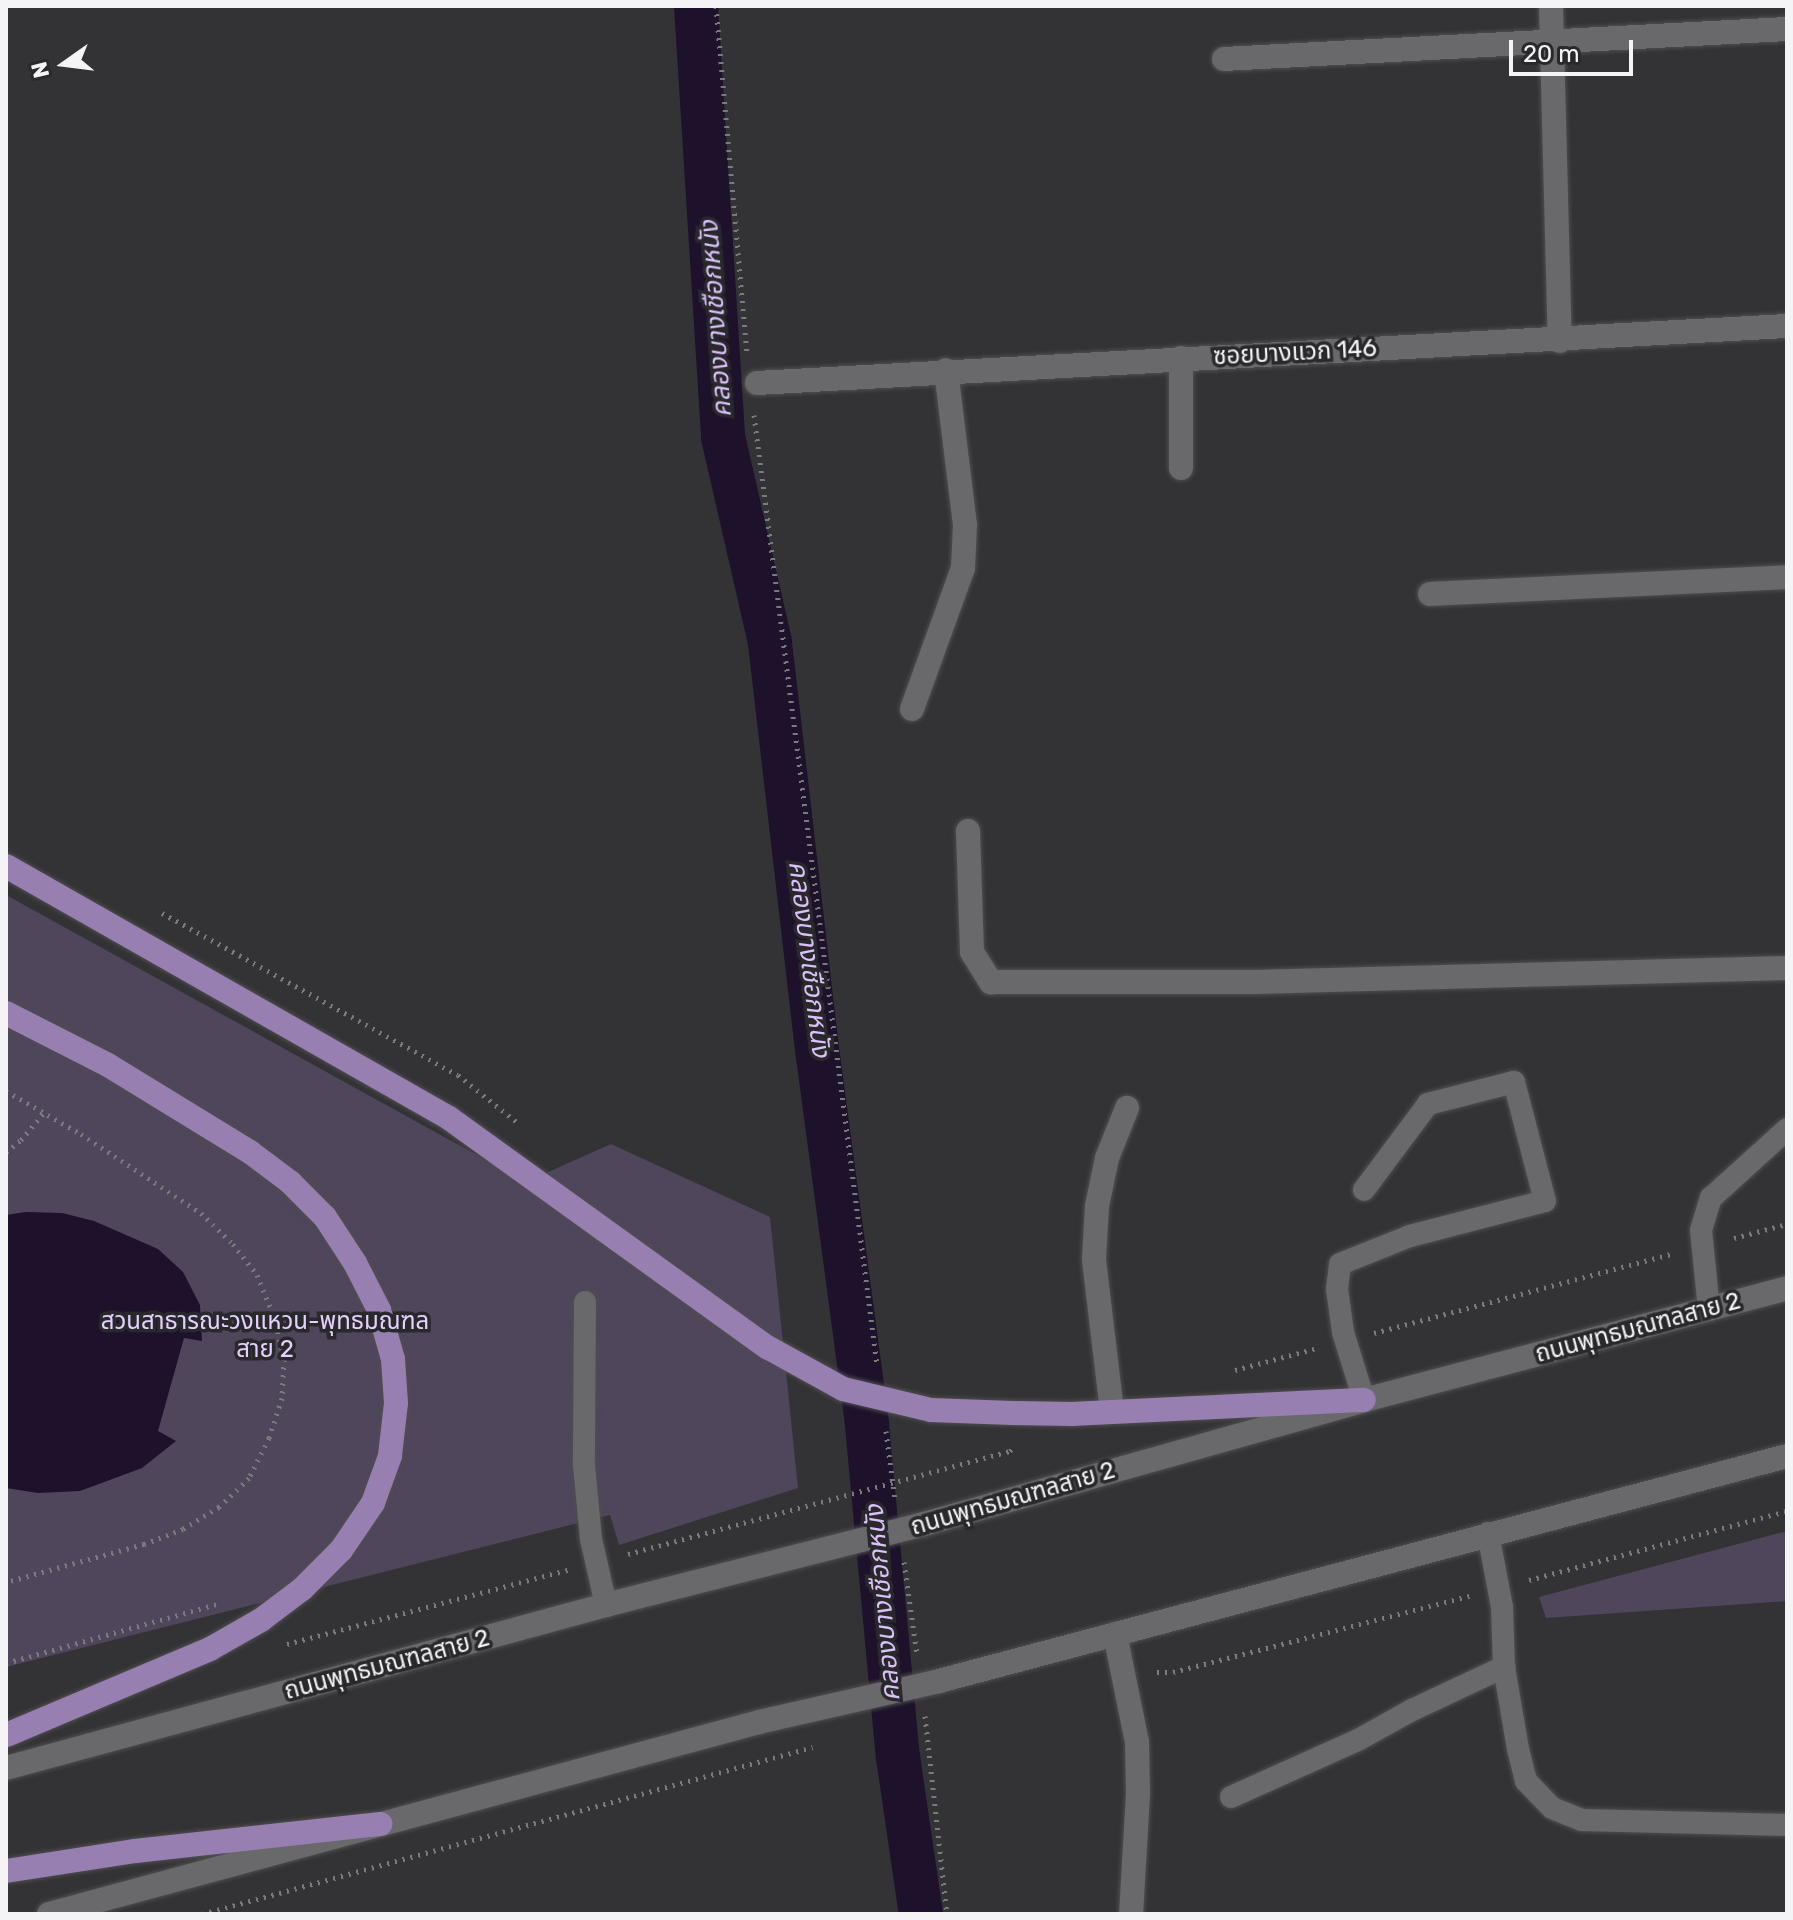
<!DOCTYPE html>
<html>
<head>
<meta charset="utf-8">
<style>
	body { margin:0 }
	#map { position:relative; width:1793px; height:1920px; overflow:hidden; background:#333234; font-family:Rubik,"Noto Sans Thai",sans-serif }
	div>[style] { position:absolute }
	.green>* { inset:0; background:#4f465c }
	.water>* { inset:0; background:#1d112b }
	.canal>* { height:44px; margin:-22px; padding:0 22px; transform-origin:22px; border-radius:22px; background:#1d112b }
	.path>* { height:5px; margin-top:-2.5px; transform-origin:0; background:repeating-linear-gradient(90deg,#7b7a7c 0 2px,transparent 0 8px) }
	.roads { filter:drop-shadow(0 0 2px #4f4d50) drop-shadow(0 0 2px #4f4d50) }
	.service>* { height:22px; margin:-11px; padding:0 11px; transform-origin:11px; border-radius:11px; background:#69686b }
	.minor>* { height:24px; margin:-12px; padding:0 12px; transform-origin:12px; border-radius:12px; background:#69686b }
	.secondary>* { height:24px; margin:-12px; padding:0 12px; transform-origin:12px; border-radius:12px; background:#69686b }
	.primary>* { height:24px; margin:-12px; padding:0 12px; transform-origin:12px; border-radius:12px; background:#977fb2 }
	span { translate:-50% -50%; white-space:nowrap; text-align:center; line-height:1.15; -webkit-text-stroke:7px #29282a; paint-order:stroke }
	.street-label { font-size:24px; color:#f4f3f5 }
	.park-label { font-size:24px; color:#e4d0fe }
	.water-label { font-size:26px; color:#dac1fa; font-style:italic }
	.frame { position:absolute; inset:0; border:8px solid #f4f3f5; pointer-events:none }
	.north { position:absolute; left:24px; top:24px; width:80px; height:80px; -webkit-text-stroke:6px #29282a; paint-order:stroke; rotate:256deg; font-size:22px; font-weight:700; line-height:32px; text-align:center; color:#f4f3f5 }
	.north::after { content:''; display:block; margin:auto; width:28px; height:36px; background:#f4f3f5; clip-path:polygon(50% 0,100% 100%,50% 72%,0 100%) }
	.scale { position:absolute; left:1509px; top:40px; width:124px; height:36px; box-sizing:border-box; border:4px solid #f4f3f5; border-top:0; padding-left:10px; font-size:24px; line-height:28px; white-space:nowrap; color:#f4f3f5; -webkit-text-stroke:6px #29282a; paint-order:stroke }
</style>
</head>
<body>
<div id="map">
	<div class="green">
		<div style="clip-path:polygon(6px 895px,526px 1182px,611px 1144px,770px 1217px,798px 1488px,619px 1545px,610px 1515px,6px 1667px)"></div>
		<div style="clip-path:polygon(1787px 1531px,1787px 1601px,1546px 1618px,1539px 1597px)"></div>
	</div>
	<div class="water">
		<div style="clip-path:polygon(26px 1212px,62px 1213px,94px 1221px,158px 1249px,183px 1272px,200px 1305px,202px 1341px,184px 1338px,158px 1431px,176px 1441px,142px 1468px,80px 1491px,38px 1493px,6px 1488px,6px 1215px)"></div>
	</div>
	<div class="canal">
		<div style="left:696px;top:6px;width:432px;rotate:86.4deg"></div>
		<div style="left:723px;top:437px;width:211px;rotate:77.1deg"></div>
		<div style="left:770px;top:643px;width:416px;rotate:83.4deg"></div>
		<div style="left:818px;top:1056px;width:372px;rotate:82.4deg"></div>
		<div style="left:867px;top:1425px;width:333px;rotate:84.7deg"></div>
		<div style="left:898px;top:1757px;width:159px;rotate:81.7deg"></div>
	</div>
	<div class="path">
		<div style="left:716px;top:6px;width:349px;rotate:84.9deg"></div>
		<div style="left:754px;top:415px;width:958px;rotate:82.62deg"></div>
		<div style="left:162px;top:913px;width:337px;rotate:28.7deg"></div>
		<div style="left:458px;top:1075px;width:77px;rotate:38.7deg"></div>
		<div style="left:6px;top:1091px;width:86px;rotate:29.8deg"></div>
		<div style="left:81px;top:1134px;width:144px;rotate:33.4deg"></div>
		<div style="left:201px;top:1213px;width:45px;rotate:44.1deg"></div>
		<div style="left:233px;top:1244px;width:39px;rotate:52deg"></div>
		<div style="left:257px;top:1275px;width:44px;rotate:67.5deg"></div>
		<div style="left:274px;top:1316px;width:44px;rotate:76.9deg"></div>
		<div style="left:284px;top:1359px;width:39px;rotate:93deg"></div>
		<div style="left:282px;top:1398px;width:42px;rotate:108deg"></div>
		<div style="left:269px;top:1438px;width:45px;rotate:116.6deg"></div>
		<div style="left:249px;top:1478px;width:42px;rotate:136deg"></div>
		<div style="left:219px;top:1507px;width:42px;rotate:148.6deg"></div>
		<div style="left:183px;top:1529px;width:42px;rotate:159deg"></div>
		<div style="left:144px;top:1544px;width:143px;rotate:164.6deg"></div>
		<div style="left:6px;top:1152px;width:19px;rotate:-39deg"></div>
		<div style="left:21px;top:1140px;width:34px;rotate:-50deg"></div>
		<div style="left:1734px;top:1238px;width:55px;rotate:-14.8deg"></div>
		<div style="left:1374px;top:1333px;width:310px;rotate:-14.9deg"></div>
		<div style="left:1235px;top:1370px;width:82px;rotate:-14.9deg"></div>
		<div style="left:886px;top:1431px;width:70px;rotate:82.6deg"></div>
		<div style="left:628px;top:1554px;width:396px;rotate:-15.1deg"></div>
		<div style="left:1010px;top:1451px;width:6px;rotate:-51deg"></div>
		<div style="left:904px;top:1562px;width:94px;rotate:82deg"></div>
		<div style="left:1529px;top:1580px;width:267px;rotate:-15deg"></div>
		<div style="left:287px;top:1644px;width:291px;rotate:-14.8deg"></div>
		<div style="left:6px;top:1663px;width:219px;rotate:-15.6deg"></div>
		<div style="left:1157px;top:1672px;width:16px"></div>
		<div style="left:1173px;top:1672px;width:306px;rotate:-14.4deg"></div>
		<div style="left:925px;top:1716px;width:199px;rotate:83.7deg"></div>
		<div style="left:202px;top:1914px;width:633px;rotate:-15.29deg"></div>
	</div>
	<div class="roads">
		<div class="service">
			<div style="left:585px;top:1302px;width:163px;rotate:90.4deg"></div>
			<div style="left:584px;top:1465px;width:74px;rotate:84.6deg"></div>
			<div style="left:591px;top:1539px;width:68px;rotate:77.2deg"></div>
			<div style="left:1709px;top:1310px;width:80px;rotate:-95.7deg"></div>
			<div style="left:1701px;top:1230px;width:34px;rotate:-73deg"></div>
			<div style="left:1711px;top:1198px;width:103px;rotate:-42.2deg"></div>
			<div style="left:1364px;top:1400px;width:71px;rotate:-107.2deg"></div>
			<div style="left:1343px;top:1332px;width:43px;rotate:-97.9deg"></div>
			<div style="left:1337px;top:1289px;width:25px;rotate:-83deg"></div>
			<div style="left:1340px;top:1264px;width:75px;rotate:-21.8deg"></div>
			<div style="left:1410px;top:1236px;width:139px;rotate:-14.5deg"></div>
			<div style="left:1545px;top:1201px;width:123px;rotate:-104.6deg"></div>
			<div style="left:1514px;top:1082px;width:89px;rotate:165.7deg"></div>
			<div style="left:1428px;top:1104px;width:107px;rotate:126.7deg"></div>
			<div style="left:1488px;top:1533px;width:75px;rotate:79.3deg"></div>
			<div style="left:1502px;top:1607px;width:60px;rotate:88.1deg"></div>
			<div style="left:1504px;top:1667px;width:83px;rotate:80.3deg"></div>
			<div style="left:1518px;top:1749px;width:33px;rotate:76deg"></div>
			<div style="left:1526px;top:1781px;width:37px;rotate:46deg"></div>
			<div style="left:1552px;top:1808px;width:32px;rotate:22deg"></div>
			<div style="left:1582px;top:1820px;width:205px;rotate:1.4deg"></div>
			<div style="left:1231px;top:1797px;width:139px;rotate:-24.2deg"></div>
			<div style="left:1358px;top:1740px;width:62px;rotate:-29.1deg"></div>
			<div style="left:1412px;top:1710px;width:102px;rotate:-25.1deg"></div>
		</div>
		<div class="minor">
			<div style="left:1551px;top:6px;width:335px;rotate:88.5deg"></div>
			<div style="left:1224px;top:59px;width:564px;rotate:-3.05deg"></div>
			<div style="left:1181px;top:358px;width:110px;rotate:90deg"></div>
			<div style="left:757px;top:383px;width:1032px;rotate:-3.17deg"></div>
			<div style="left:1430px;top:594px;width:357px;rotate:-2.7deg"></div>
			<div style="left:912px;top:709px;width:150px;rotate:-70.1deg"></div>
			<div style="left:963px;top:568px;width:43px;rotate:-87.3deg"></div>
			<div style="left:965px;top:525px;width:156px;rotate:-97deg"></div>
			<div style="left:968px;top:831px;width:121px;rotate:88.1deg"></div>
			<div style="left:972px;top:952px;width:36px;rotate:58deg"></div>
			<div style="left:991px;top:982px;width:263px"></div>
			<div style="left:1254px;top:982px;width:533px;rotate:-1.5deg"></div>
			<div style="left:1112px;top:1411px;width:153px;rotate:-96.8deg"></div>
			<div style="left:1094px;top:1259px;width:53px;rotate:-86.8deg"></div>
			<div style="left:1097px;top:1206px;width:49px;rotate:-78.2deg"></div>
			<div style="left:1107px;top:1158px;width:54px;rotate:-68.2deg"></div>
			<div style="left:1115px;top:1634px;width:110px;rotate:78.5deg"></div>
			<div style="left:1137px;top:1742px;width:52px;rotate:88.9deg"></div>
			<div style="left:1138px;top:1794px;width:120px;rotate:93.3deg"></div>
		</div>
		<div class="secondary">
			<div style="left:6px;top:1768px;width:622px;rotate:-15.2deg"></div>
			<div style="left:606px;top:1605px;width:328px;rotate:-14.3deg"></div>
			<div style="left:924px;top:1524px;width:457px;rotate:-15.7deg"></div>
			<div style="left:1364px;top:1400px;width:438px;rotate:-14.8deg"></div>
			<div style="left:49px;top:1914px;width:736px;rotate:-15.13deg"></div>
			<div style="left:759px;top:1722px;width:185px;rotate:-12.8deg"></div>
			<div style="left:939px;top:1681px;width:877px;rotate:-14.86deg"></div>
		</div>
		<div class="primary">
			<div style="left:6px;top:866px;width:510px;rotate:29.63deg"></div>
			<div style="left:449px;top:1118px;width:392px;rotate:35.8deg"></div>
			<div style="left:767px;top:1347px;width:87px;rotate:28.9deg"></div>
			<div style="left:843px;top:1389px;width:90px;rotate:13.4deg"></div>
			<div style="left:931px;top:1410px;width:81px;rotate:2.1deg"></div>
			<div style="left:1012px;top:1413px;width:61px;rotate:0.9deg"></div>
			<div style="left:1073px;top:1414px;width:291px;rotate:-2.8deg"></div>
			<div style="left:6px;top:1013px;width:114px;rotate:27deg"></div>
			<div style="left:108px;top:1065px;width:167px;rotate:31.5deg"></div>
			<div style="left:250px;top:1152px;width:50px;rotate:36.9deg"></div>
			<div style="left:290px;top:1182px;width:49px;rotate:45deg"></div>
			<div style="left:325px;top:1217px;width:55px;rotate:56.9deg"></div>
			<div style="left:355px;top:1263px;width:53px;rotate:62.9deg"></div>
			<div style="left:379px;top:1310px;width:51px;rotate:74.1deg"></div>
			<div style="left:393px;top:1359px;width:44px;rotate:86.1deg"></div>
			<div style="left:396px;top:1403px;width:53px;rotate:96.5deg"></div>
			<div style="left:390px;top:1456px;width:50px;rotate:109.9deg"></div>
			<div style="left:373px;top:1503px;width:57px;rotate:124.2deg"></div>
			<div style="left:341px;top:1550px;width:55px;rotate:135deg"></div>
			<div style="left:302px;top:1589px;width:51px;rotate:142.9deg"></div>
			<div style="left:261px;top:1620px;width:59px;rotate:150.4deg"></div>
			<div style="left:210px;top:1649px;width:221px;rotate:157.1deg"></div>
			<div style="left:6px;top:1871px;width:131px;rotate:-8.8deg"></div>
			<div style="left:135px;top:1851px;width:247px;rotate:-6.3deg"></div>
		</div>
	</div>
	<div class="street-label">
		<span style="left:1295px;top:353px;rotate:-3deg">ซอยบางแวก 146</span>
		<span style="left:1638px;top:1328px;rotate:-15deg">ถนนพุทธมณฑลสาย 2</span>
		<span style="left:1013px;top:1499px;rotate:-16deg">ถนนพุทธมณฑลสาย 2</span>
		<span style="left:387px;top:1665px;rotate:-15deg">ถนนพุทธมณฑลสาย 2</span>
	</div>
	<div class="park-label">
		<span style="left:265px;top:1336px">สวนสาธารณะวงแหวน-พุทธมณฑล<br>สาย 2</span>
	</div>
	<div class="water-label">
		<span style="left:716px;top:319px;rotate:-94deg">คลองบางเชือกหนัง</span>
		<span style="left:809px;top:959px;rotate:83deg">คลองบางเชือกหนัง</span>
		<span style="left:883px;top:1603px;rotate:-95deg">คลองบางเชือกหนัง</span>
	</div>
	<div class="frame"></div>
	<div class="north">N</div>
	<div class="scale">20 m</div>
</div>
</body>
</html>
